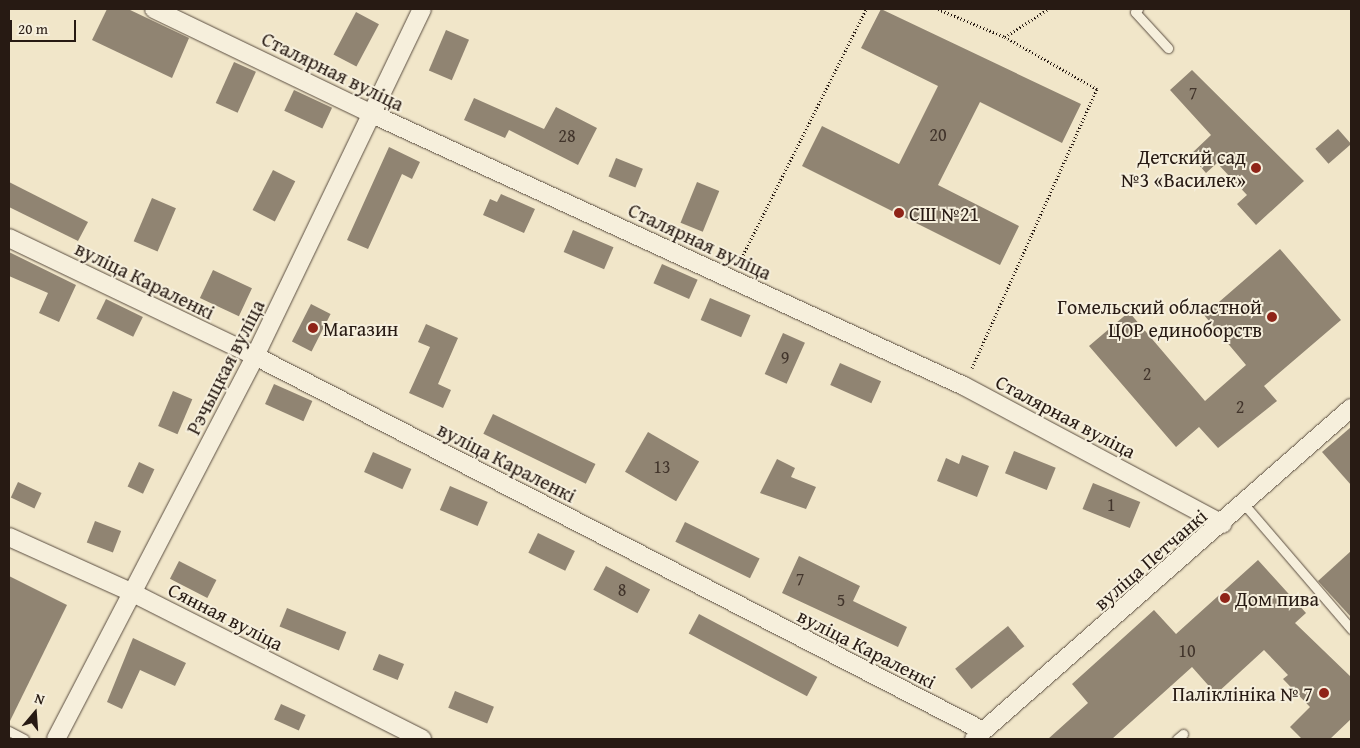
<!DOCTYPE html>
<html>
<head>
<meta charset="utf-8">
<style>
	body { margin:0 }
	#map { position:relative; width:1360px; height:748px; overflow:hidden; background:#f1e6c9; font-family:"Gentium Book Plus",serif }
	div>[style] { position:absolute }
	.building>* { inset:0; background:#908472; transform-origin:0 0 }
	.path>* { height:3px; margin-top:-1.5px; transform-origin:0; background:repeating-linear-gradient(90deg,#271a13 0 1px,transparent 0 3.5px) }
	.roads { filter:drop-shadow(0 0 1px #5a4d40) drop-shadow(0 0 1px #5a4d40) }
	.service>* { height:9px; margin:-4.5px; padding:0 4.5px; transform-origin:4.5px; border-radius:4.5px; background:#f6efdc }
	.minor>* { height:18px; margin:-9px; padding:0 9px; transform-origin:9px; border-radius:9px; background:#f6efdc }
	.dots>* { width:14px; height:14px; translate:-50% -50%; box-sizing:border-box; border:2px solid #f6efdc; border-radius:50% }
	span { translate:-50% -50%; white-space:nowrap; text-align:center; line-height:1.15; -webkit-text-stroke:4px #f6efdc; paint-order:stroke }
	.number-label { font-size:18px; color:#41342b }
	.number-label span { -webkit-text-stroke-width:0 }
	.street-label { font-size:20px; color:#271a13 }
	.poi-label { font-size:20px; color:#271a13 }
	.right { translate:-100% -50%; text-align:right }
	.left { translate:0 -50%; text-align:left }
	.frame { position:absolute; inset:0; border:10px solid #271a13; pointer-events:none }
	.north { position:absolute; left:10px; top:688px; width:50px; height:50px; -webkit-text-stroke:4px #f6efdc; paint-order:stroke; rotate:18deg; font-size:14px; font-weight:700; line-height:20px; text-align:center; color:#271a13 }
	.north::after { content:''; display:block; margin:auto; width:18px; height:22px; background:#271a13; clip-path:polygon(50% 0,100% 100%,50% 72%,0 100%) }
	.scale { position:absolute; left:10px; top:20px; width:66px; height:22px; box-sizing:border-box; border:2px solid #271a13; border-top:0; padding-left:6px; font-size:15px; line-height:18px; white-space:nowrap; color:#271a13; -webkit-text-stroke:4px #f6efdc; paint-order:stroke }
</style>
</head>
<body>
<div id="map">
	<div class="building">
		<div style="clip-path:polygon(107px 9px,128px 9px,189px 38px,172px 78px,92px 40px)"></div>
		<div style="clip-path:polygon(881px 9px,1081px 104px,1062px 143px,980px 102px,938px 185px,1019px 226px,1000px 265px,802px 166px,822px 126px,899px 164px,938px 86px,861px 48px)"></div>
		<div style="left:356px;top:12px;width:26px;height:48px;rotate:28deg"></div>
		<div style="left:446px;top:30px;width:25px;height:44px;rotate:23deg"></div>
		<div style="left:234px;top:62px;width:24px;height:45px;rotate:24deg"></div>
		<div style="clip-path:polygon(1192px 70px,1304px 181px,1256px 225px,1237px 204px,1247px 195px,1217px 163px,1206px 173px,1190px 155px,1211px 135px,1170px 90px)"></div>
		<div style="left:294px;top:90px;width:42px;height:23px;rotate:25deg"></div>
		<div style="clip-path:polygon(474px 98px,544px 129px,556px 107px,597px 128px,578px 165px,509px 130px,505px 138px,464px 120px)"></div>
		<div style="left:1338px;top:129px;width:20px;height:30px;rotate:49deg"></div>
		<div style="clip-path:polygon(389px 147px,420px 162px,412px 179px,402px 174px,368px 249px,347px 240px)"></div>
		<div style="left:616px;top:158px;width:29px;height:20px;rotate:22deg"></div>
		<div style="left:273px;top:170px;width:25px;height:45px;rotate:27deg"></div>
		<div style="clip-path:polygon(9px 182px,88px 222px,78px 241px,9px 207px)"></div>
		<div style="left:697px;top:182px;width:24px;height:44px;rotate:22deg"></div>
		<div style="clip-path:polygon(501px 194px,535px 209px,524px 233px,483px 215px,490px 199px,497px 202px)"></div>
		<div style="left:152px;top:198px;width:26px;height:47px;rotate:23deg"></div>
		<div style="left:573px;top:230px;width:44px;height:24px;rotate:23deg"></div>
		<div style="clip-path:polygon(1280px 249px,1341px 320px,1264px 386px,1277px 401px,1218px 448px,1199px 427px,1176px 447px,1089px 346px,1129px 312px,1205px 401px,1246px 365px,1204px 315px)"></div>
		<div style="clip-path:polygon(9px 252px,76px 285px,59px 322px,39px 313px,48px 293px,9px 276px)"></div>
		<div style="left:662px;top:264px;width:39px;height:21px;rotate:24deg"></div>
		<div style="left:213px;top:270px;width:43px;height:31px;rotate:25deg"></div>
		<div style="left:710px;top:298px;width:44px;height:24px;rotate:23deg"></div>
		<div style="left:106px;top:299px;width:41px;height:22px;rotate:26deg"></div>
		<div style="left:311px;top:304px;width:22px;height:42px;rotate:27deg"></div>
		<div style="clip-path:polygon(426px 324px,458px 338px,438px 384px,451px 390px,443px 408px,409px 393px,430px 347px,418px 342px)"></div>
		<div style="left:783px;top:333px;width:24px;height:45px;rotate:24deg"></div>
		<div style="left:840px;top:363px;width:45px;height:24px;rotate:24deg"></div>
		<div style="left:274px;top:384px;width:42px;height:22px;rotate:24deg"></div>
		<div style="left:173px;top:391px;width:21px;height:38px;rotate:23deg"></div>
		<div style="left:493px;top:414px;width:114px;height:22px;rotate:26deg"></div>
		<div style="clip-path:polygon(1351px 427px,1351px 485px,1322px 452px)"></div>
		<div style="left:648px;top:432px;width:59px;height:46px;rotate:30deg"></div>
		<div style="left:1014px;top:451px;width:45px;height:24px;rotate:22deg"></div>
		<div style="left:373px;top:452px;width:42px;height:22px;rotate:24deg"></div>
		<div style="clip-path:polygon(962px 455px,989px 466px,977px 497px,937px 481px,946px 458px,959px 464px)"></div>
		<div style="clip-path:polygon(777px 459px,795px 468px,791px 477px,816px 487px,806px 509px,760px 493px)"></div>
		<div style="left:139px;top:462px;width:17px;height:27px;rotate:25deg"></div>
		<div style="left:18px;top:482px;width:26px;height:17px;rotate:25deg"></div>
		<div style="left:1093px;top:483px;width:51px;height:28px;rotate:22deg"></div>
		<div style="left:450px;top:486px;width:41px;height:26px;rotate:23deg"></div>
		<div style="left:95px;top:521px;width:28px;height:23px;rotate:21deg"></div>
		<div style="left:685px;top:522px;width:83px;height:22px;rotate:26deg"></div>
		<div style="left:538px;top:533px;width:41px;height:22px;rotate:26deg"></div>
		<div style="clip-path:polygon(1351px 551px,1351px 617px,1318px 581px)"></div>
		<div style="clip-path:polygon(799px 556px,860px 586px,853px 601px,907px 627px,898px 647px,782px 593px)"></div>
		<div style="clip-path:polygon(1258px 560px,1306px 613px,1295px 623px,1351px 677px,1351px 719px,1330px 739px,1302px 739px,1290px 727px,1310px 707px,1283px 679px,1288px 675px,1264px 650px,1216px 694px,1192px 667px,1112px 739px,1048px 739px,1088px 703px,1072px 684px,1154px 610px,1176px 634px)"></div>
		<div style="left:179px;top:561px;width:42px;height:20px;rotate:27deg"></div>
		<div style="left:606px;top:566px;width:50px;height:27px;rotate:28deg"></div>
		<div style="clip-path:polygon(9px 576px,67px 605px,9px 723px)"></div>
		<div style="left:287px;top:608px;width:64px;height:20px;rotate:22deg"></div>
		<div style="left:699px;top:614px;width:134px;height:22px;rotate:28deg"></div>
		<div style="left:1008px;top:626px;width:26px;height:68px;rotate:51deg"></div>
		<div style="clip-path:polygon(133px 638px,186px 663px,175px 686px,140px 670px,122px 709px,107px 702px)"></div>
		<div style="left:379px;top:654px;width:27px;height:17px;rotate:22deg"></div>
		<div style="left:455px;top:691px;width:42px;height:18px;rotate:22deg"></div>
		<div style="left:281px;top:704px;width:27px;height:17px;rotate:24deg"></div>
	</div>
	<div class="path">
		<div style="left:938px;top:9px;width:73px;rotate:22.7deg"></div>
		<div style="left:740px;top:261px;width:282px;rotate:-63.4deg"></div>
		<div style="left:972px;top:368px;width:306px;rotate:-65.9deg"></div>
		<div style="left:1097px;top:89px;width:106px;rotate:-150.5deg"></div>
		<div style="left:1005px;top:37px;width:51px;rotate:-33.1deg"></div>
	</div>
	<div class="roads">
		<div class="service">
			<div style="left:1138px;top:9px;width:4px;rotate:135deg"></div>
			<div style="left:1135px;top:12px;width:49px;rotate:47.5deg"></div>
			<div style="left:1244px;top:504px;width:165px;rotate:49.4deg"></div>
			<div style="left:9px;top:731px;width:17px;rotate:28deg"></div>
			<div style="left:1177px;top:739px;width:8px;rotate:-40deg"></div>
		</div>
		<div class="minor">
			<div style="left:154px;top:9px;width:242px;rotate:25.7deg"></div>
			<div style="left:372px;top:114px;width:651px;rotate:24.68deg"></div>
			<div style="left:964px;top:386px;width:293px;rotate:28.1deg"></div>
			<div style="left:9px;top:238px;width:273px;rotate:25.6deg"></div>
			<div style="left:255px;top:356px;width:819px;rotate:27.25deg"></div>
			<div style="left:9px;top:537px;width:136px;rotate:24.3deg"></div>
			<div style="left:133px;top:593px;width:324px;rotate:26.8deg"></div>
			<div style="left:56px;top:739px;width:432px;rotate:-62.5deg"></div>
			<div style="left:255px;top:356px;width:385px;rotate:-64.3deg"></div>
			<div style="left:974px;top:739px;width:502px;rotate:-41.28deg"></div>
		</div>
	</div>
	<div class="dots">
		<div style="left:1256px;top:168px;background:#8f2418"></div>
		<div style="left:899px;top:213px;background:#8f2418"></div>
		<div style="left:1272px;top:317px;background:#8f2418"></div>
		<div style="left:313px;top:328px;background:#8f2418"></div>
		<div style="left:1225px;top:598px;background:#8f2418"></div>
		<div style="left:1324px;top:693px;background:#8f2418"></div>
	</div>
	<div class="number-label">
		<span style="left:1193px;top:93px">7</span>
		<span style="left:938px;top:135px">20</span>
		<span style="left:567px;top:136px">28</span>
		<span style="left:785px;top:358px">9</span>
		<span style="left:1147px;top:374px">2</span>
		<span style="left:1240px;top:407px">2</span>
		<span style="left:662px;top:467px">13</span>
		<span style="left:1111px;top:505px">1</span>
		<span style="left:800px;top:579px">7</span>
		<span style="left:622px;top:590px">8</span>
		<span style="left:841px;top:600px">5</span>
		<span style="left:1187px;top:651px">10</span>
	</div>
	<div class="street-label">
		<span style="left:333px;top:71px;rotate:26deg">Сталярная вуліца</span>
		<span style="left:700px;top:241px;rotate:25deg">Сталярная вуліца</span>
		<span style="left:145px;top:280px;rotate:26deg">вуліца Караленкі</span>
		<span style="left:225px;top:367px;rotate:-63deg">Рэчыцкая вуліца</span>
		<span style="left:1066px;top:416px;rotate:28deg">Сталярная вуліца</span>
		<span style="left:507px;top:462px;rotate:27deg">вуліца Караленкі</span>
		<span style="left:1150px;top:559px;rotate:-41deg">вуліца Петчанкі</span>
		<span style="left:226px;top:616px;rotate:27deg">Сянная вуліца</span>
		<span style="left:867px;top:648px;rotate:27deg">вуліца Караленкі</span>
	</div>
	<div class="poi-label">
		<span class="right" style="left:1246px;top:168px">Детский сад<br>№3 «Василек»</span>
		<span class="left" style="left:909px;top:213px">СШ №21</span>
		<span class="right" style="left:1262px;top:318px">Гомельский областной<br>ЦОР единоборств</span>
		<span class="left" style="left:323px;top:328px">Магазин</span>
		<span class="left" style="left:1235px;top:598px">Дом пива</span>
		<span class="right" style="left:1313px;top:693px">Паліклініка № 7</span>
	</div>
	<div class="frame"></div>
	<div class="north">N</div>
	<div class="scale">20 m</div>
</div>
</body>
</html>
